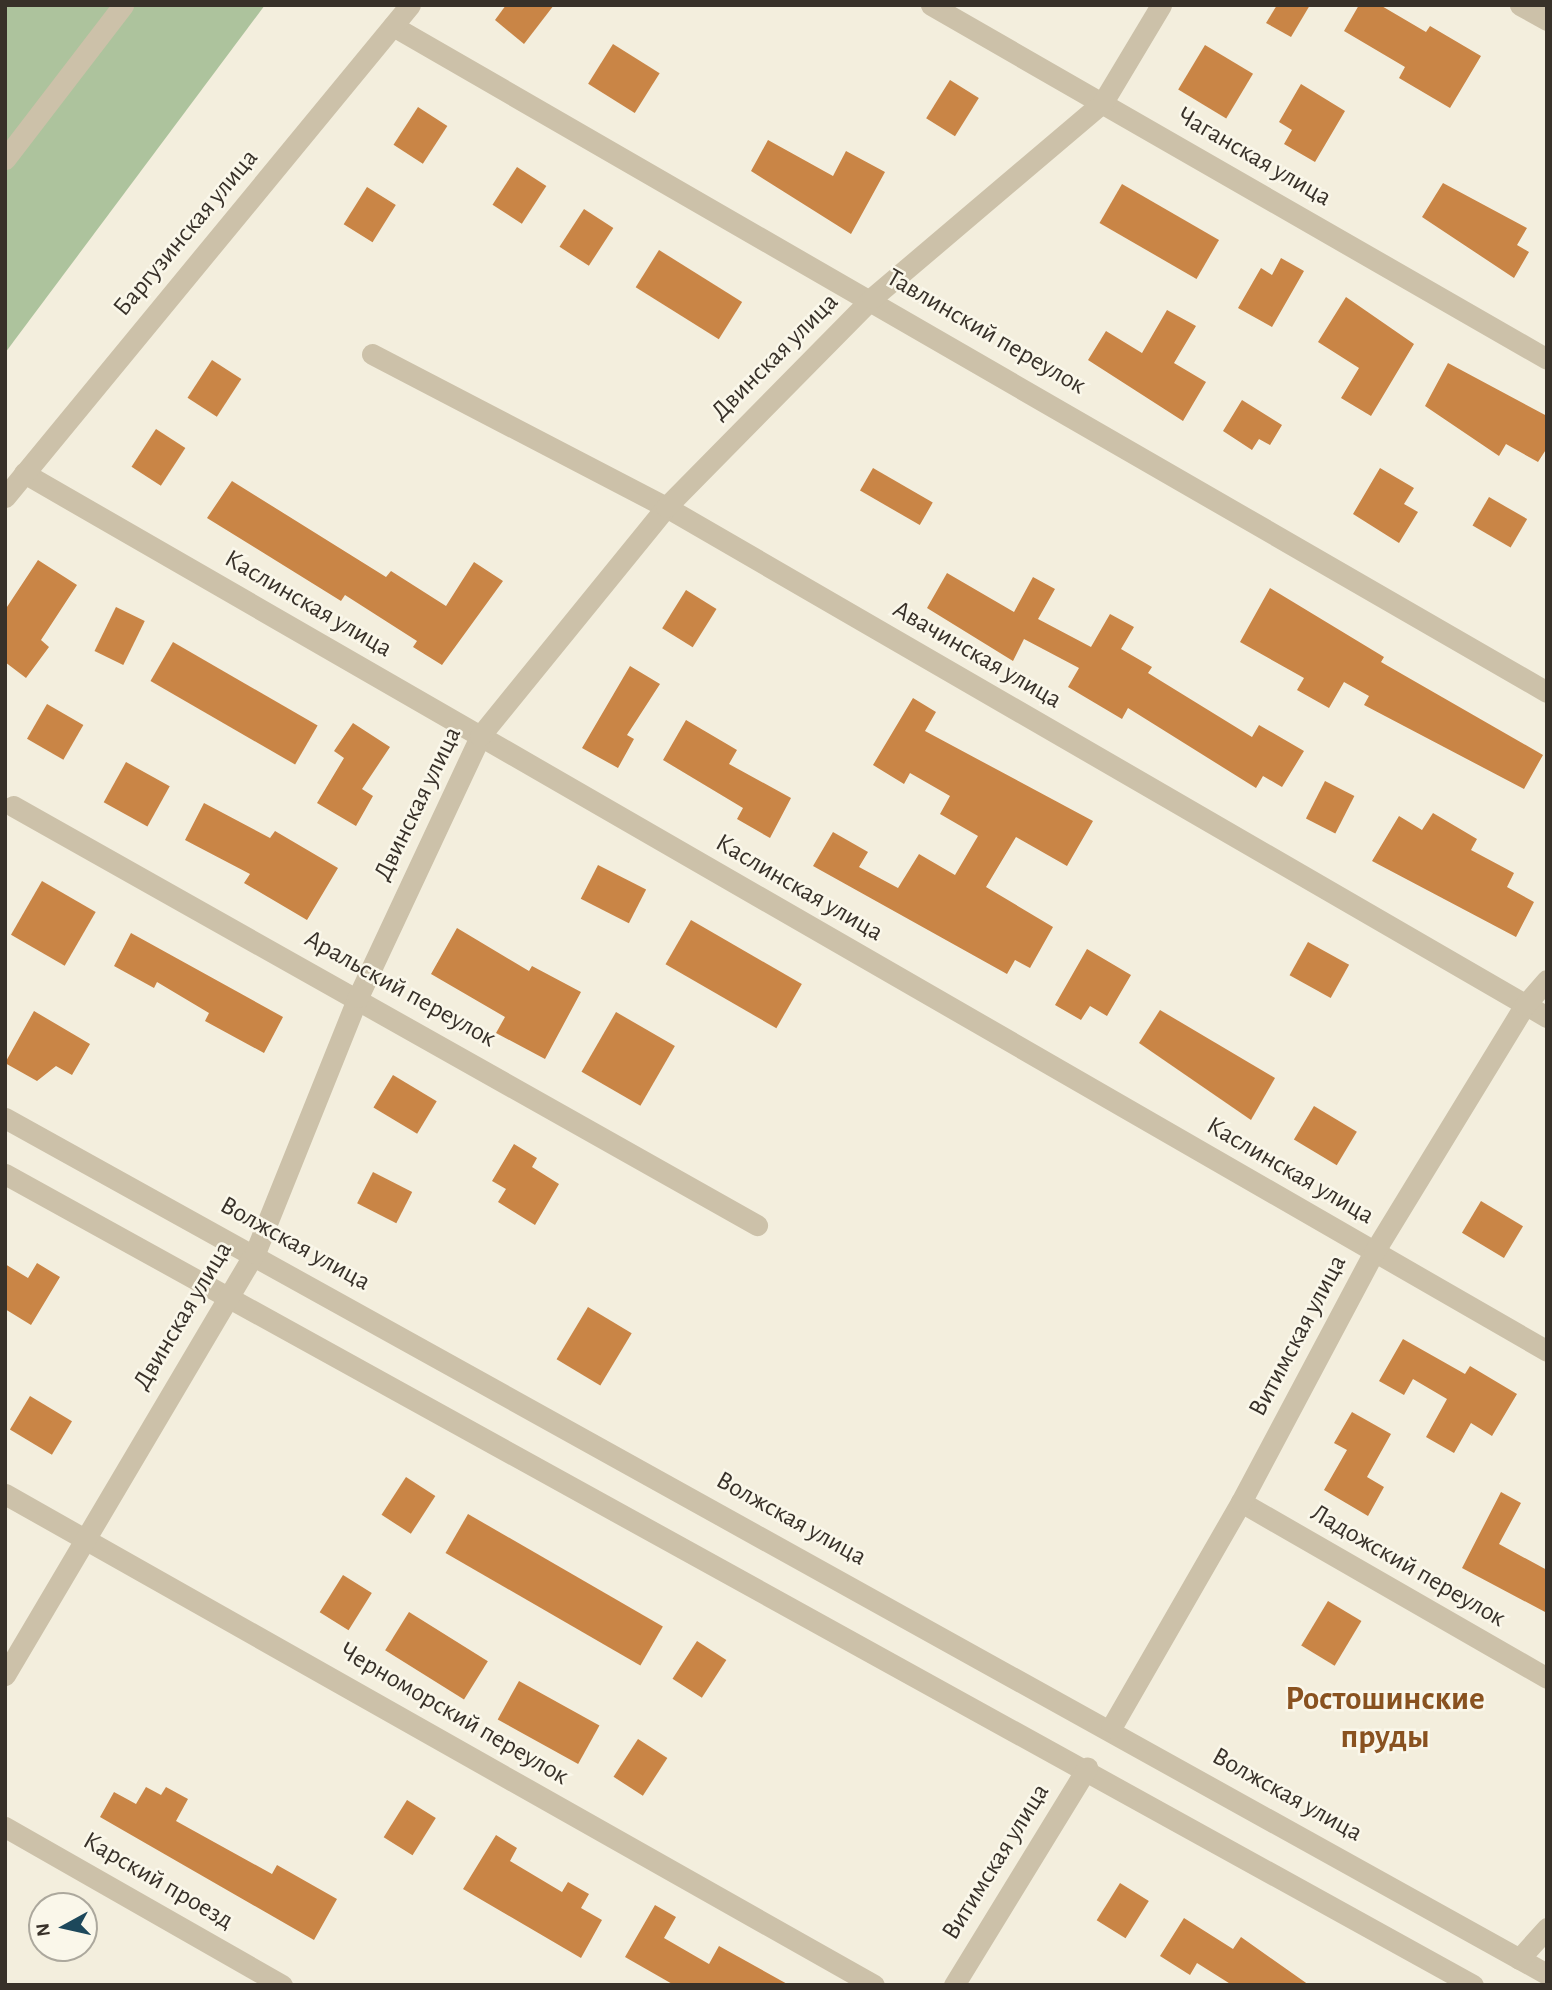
<!DOCTYPE html>
<html>
<head>
<meta charset="utf-8">
<style>
	body { margin:0 }
	#map { position:relative; width:1552px; height:1990px; overflow:hidden; background:#f3eedd; font-family:"Alegreya Sans",sans-serif }
	div>[style] { position:absolute }
	.green>* { inset:0; background:#adc39d }
	.building>* { inset:0; background:#c98546; transform-origin:0 0 }
	.minor>* { height:21px; margin:-10.5px; padding:0 10.5px; transform-origin:10.5px; border-radius:10.5px; background:#ccc1a9 }
	span { translate:-50% -50%; white-space:nowrap; text-align:center; line-height:1.15; -webkit-text-stroke:5px #faf7ea; paint-order:stroke }
	.street-label { font-size:26px; color:#383129 }
	.district-label { font-size:33px; color:#895220; font-weight:700 }
	.frame { position:absolute; inset:0; border:7px solid #383129; pointer-events:none }
	.north { position:absolute; left:28px; top:1892px; width:70px; height:70px; box-sizing:border-box; background:#faf7ea; border:2px solid #aca89d; border-radius:50%; rotate:262deg; font-size:19px; font-weight:700; line-height:28px; text-align:center; color:#383129 }
	.north::after { content:''; display:block; margin:auto; width:24px; height:32px; background:#1d485b; clip-path:polygon(50% 0,100% 100%,50% 72%,0 100%) }
</style>
</head>
<body>
<div id="map">
	<div class="green">
		<div style="clip-path:polygon(5px 5px,265px 5px,5px 353px)"></div>
	</div>
	<div class="building">
		<div style="clip-path:polygon(506px 5px,554px 5px,524px 44px,495px 20px)"></div>
		<div style="clip-path:polygon(1277px 5px,1310px 5px,1291px 37px,1266px 23px)"></div>
		<div style="clip-path:polygon(1359px 5px,1380px 5px,1426px 32px,1430px 26px,1481px 56px,1450px 108px,1399px 78px,1405px 67px,1344px 31px)"></div>
		<div style="left:613px;top:44px;width:55px;height:47px;rotate:32deg"></div>
		<div style="left:1205px;top:45px;width:56px;height:52px;rotate:31deg"></div>
		<div style="left:950px;top:80px;width:34px;height:45px;rotate:32deg"></div>
		<div style="clip-path:polygon(1301px 84px,1345px 111px,1315px 162px,1284px 144px,1292px 130px,1279px 122px)"></div>
		<div style="left:418px;top:107px;width:35px;height:45px;rotate:33deg"></div>
		<div style="clip-path:polygon(768px 140px,833px 176px,846px 151px,885px 172px,851px 234px,751px 171px)"></div>
		<div style="left:517px;top:167px;width:35px;height:45px;rotate:33deg"></div>
		<div style="clip-path:polygon(1443px 183px,1527px 228px,1517px 245px,1529px 252px,1514px 278px,1422px 217px)"></div>
		<div style="left:1122px;top:184px;width:112px;height:45px;rotate:30deg"></div>
		<div style="left:367px;top:187px;width:34px;height:44px;rotate:32deg"></div>
		<div style="left:584px;top:209px;width:35px;height:45px;rotate:33deg"></div>
		<div style="left:659px;top:250px;width:98px;height:44px;rotate:32deg"></div>
		<div style="clip-path:polygon(1281px 258px,1304px 271px,1272px 327px,1238px 308px,1261px 268px,1272px 275px)"></div>
		<div style="clip-path:polygon(1346px 297px,1414px 344px,1371px 416px,1341px 398px,1359px 368px,1318px 342px)"></div>
		<div style="clip-path:polygon(1167px 310px,1196px 326px,1174px 363px,1206px 382px,1183px 421px,1088px 360px,1106px 331px,1142px 353px)"></div>
		<div style="left:212px;top:360px;width:35px;height:45px;rotate:33deg"></div>
		<div style="clip-path:polygon(1448px 363px,1547px 416px,1547px 448px,1538px 462px,1506px 444px,1499px 456px,1425px 406px)"></div>
		<div style="clip-path:polygon(1242px 400px,1282px 425px,1270px 445px,1259px 439px,1252px 450px,1223px 431px)"></div>
		<div style="left:156px;top:429px;width:35px;height:45px;rotate:33deg"></div>
		<div style="left:873px;top:468px;width:69px;height:26px;rotate:30deg"></div>
		<div style="clip-path:polygon(1380px 468px,1414px 488px,1404px 504px,1418px 512px,1399px 543px,1353px 514px)"></div>
		<div style="clip-path:polygon(232px 481px,386px 577px,391px 571px,446px 606px,474px 562px,503px 581px,442px 665px,413px 647px,417px 641px,345px 595px,341px 601px,207px 518px)"></div>
		<div style="left:1489px;top:497px;width:44px;height:33px;rotate:30deg"></div>
		<div style="clip-path:polygon(38px 560px,77px 585px,41px 640px,49px 647px,26px 678px,5px 662px,5px 610px)"></div>
		<div style="clip-path:polygon(947px 573px,1014px 612px,1033px 577px,1055px 589px,1038px 619px,1091px 647px,1110px 614px,1134px 627px,1121px 649px,1152px 667px,1148px 673px,1252px 737px,1259px 725px,1304px 751px,1282px 787px,1263px 776px,1256px 788px,1128px 708px,1122px 719px,1068px 687px,1079px 668px,1024px 639px,1013px 661px,927px 608px)"></div>
		<div style="clip-path:polygon(1270px 588px,1384px 657px,1381px 662px,1543px 755px,1524px 789px,1364px 705px,1369px 696px,1344px 682px,1329px 708px,1297px 690px,1304px 678px,1240px 642px)"></div>
		<div style="left:686px;top:590px;width:36px;height:45px;rotate:32deg"></div>
		<div style="left:116px;top:607px;width:32px;height:49px;rotate:26deg"></div>
		<div style="left:173px;top:642px;width:167px;height:45px;rotate:30deg"></div>
		<div style="clip-path:polygon(630px 666px,660px 684px,627px 735px,634px 739px,618px 768px,582px 748px)"></div>
		<div style="clip-path:polygon(913px 698px,936px 712px,925px 731px,1093px 821px,1067px 866px,1016px 837px,986px 887px,1053px 927px,1030px 968px,1015px 960px,1007px 974px,813px 866px,833px 832px,868px 852px,859px 867px,898px 888px,919px 854px,955px 875px,978px 836px,940px 814px,950px 796px,910px 773px,904px 784px,873px 765px)"></div>
		<div style="left:47px;top:704px;width:42px;height:40px;rotate:30deg"></div>
		<div style="clip-path:polygon(686px 720px,737px 750px,729px 764px,791px 798px,770px 838px,737px 819px,743px 808px,663px 760px)"></div>
		<div style="clip-path:polygon(353px 723px,390px 747px,362px 789px,373px 796px,356px 826px,317px 803px,344px 758px,334px 751px)"></div>
		<div style="left:126px;top:762px;width:50px;height:46px;rotate:29deg"></div>
		<div style="left:1325px;top:781px;width:33px;height:42px;rotate:27deg"></div>
		<div style="clip-path:polygon(204px 803px,270px 838px,275px 831px,338px 868px,307px 920px,244px 883px,250px 874px,185px 840px)"></div>
		<div style="clip-path:polygon(1433px 813px,1477px 839px,1471px 850px,1514px 873px,1507px 887px,1534px 902px,1516px 937px,1372px 861px,1399px 816px,1422px 830px)"></div>
		<div style="left:598px;top:865px;width:54px;height:38px;rotate:27deg"></div>
		<div style="left:42px;top:881px;width:62px;height:62px;rotate:30deg"></div>
		<div style="left:691px;top:920px;width:128px;height:51px;rotate:30deg"></div>
		<div style="clip-path:polygon(457px 928px,529px 971px,532px 966px,581px 992px,545px 1059px,496px 1033px,505px 1017px,431px 974px)"></div>
		<div style="clip-path:polygon(131px 933px,283px 1017px,264px 1053px,205px 1021px,209px 1013px,157px 982px,154px 988px,114px 966px)"></div>
		<div style="left:1308px;top:942px;width:47px;height:38px;rotate:29deg"></div>
		<div style="clip-path:polygon(1087px 949px,1131px 975px,1107px 1016px,1090px 1006px,1081px 1020px,1055px 1005px)"></div>
		<div style="clip-path:polygon(1160px 1010px,1275px 1078px,1251px 1120px,1139px 1043px)"></div>
		<div style="clip-path:polygon(34px 1011px,90px 1044px,72px 1075px,56px 1066px,37px 1081px,5px 1063px)"></div>
		<div style="left:616px;top:1012px;width:68px;height:69px;rotate:30deg"></div>
		<div style="left:393px;top:1075px;width:51px;height:38px;rotate:31deg"></div>
		<div style="left:1314px;top:1106px;width:50px;height:39px;rotate:31deg"></div>
		<div style="clip-path:polygon(514px 1144px,537px 1158px,532px 1167px,559px 1184px,535px 1225px,498px 1202px,506px 1189px,492px 1181px)"></div>
		<div style="left:373px;top:1172px;width:44px;height:35px;rotate:27deg"></div>
		<div style="left:1481px;top:1201px;width:49px;height:37px;rotate:31deg"></div>
		<div style="clip-path:polygon(37px 1263px,60px 1277px,31px 1325px,5px 1309px,5px 1264px,28px 1278px)"></div>
		<div style="left:588px;top:1307px;width:51px;height:61px;rotate:31deg"></div>
		<div style="clip-path:polygon(1403px 1339px,1465px 1374px,1470px 1366px,1517px 1394px,1492px 1436px,1471px 1423px,1454px 1453px,1426px 1437px,1447px 1399px,1413px 1379px,1404px 1395px,1379px 1381px)"></div>
		<div style="left:30px;top:1396px;width:49px;height:39px;rotate:31deg"></div>
		<div style="clip-path:polygon(1352px 1412px,1391px 1434px,1367px 1477px,1384px 1487px,1368px 1516px,1324px 1490px,1347px 1450px,1334px 1443px)"></div>
		<div style="left:406px;top:1477px;width:35px;height:45px;rotate:33deg"></div>
		<div style="clip-path:polygon(1501px 1492px,1521px 1503px,1499px 1544px,1547px 1570px,1547px 1613px,1462px 1568px)"></div>
		<div style="left:468px;top:1514px;width:225px;height:45px;rotate:30deg"></div>
		<div style="left:343px;top:1575px;width:34px;height:44px;rotate:32deg"></div>
		<div style="left:1328px;top:1601px;width:39px;height:52px;rotate:31deg"></div>
		<div style="left:409px;top:1612px;width:93px;height:45px;rotate:32deg"></div>
		<div style="left:697px;top:1641px;width:35px;height:45px;rotate:33deg"></div>
		<div style="left:519px;top:1681px;width:92px;height:44px;rotate:29deg"></div>
		<div style="left:638px;top:1739px;width:35px;height:45px;rotate:33deg"></div>
		<div style="clip-path:polygon(146px 1787px,161px 1795px,166px 1787px,188px 1799px,176px 1821px,272px 1874px,277px 1865px,337px 1899px,314px 1940px,100px 1817px,114px 1792px,136px 1804px)"></div>
		<div style="left:407px;top:1800px;width:34px;height:44px;rotate:32deg"></div>
		<div style="clip-path:polygon(496px 1835px,517px 1848px,510px 1861px,562px 1892px,568px 1882px,589px 1894px,581px 1908px,602px 1920px,581px 1958px,463px 1889px)"></div>
		<div style="left:1120px;top:1883px;width:34px;height:44px;rotate:32deg"></div>
		<div style="clip-path:polygon(655px 1905px,676px 1917px,664px 1938px,709px 1964px,719px 1946px,789px 1985px,674px 1985px,625px 1957px)"></div>
		<div style="clip-path:polygon(1184px 1918px,1233px 1949px,1241px 1937px,1309px 1985px,1232px 1985px,1197px 1963px,1190px 1975px,1160px 1956px)"></div>
	</div>
	<div class="minor">
		<div style="left:931px;top:5px;width:710px;rotate:29.88deg"></div>
		<div style="left:1520px;top:5px;width:31px;rotate:29deg"></div>
		<div style="left:393px;top:26px;width:1332px;rotate:29.99deg"></div>
		<div style="left:5px;top:159px;width:194px;rotate:-52.5deg"></div>
		<div style="left:372px;top:354px;width:331px;rotate:27.5deg"></div>
		<div style="left:666px;top:507px;width:1018px;rotate:30.07deg"></div>
		<div style="left:24px;top:473px;width:1758px;rotate:29.96deg"></div>
		<div style="left:5px;top:497px;width:637px;rotate:-50.54deg"></div>
		<div style="left:13px;top:806px;width:854px;rotate:29.39deg"></div>
		<div style="left:5px;top:1118px;width:1764px;rotate:29.04deg"></div>
		<div style="left:5px;top:1174px;width:1677px;rotate:28.92deg"></div>
		<div style="left:5px;top:1494px;width:998px;rotate:29.47deg"></div>
		<div style="left:1241px;top:1502px;width:353px;rotate:29.9deg"></div>
		<div style="left:5px;top:1675px;width:490px;rotate:-59.4deg"></div>
		<div style="left:255px;top:1253px;width:276px;rotate:-68.1deg"></div>
		<div style="left:358px;top:997px;width:288px;rotate:-64.9deg"></div>
		<div style="left:480px;top:736px;width:295px;rotate:-50.9deg"></div>
		<div style="left:666px;top:507px;width:293px;rotate:-45.4deg"></div>
		<div style="left:872px;top:298px;width:303px;rotate:-40.3deg"></div>
		<div style="left:1103px;top:102px;width:113px;rotate:-59.1deg"></div>
		<div style="left:1111px;top:1728px;width:261px;rotate:-60.1deg"></div>
		<div style="left:1241px;top:1502px;width:283px;rotate:-62deg"></div>
		<div style="left:1374px;top:1252px;width:289px;rotate:-58.6deg"></div>
		<div style="left:1525px;top:1005px;width:33px;rotate:-49deg"></div>
		<div style="left:5px;top:1827px;width:319px;rotate:29.7deg"></div>
		<div style="left:1519px;top:1959px;width:42px;rotate:-47.9deg"></div>
		<div style="left:954px;top:1985px;width:255px;rotate:-58.5deg"></div>
	</div>
	<div class="street-label">
		<span style="left:1254px;top:157px;rotate:30deg">Чаганская улица</span>
		<span style="left:186px;top:233px;rotate:-50deg">Баргузинская улица</span>
		<span style="left:986px;top:332px;rotate:30deg">Тавлинский переулок</span>
		<span style="left:775px;top:357px;rotate:-45deg">Двинская улица</span>
		<span style="left:308px;top:604px;rotate:30deg">Каслинская улица</span>
		<span style="left:977px;top:655px;rotate:30deg">Авачинская улица</span>
		<span style="left:418px;top:804px;rotate:-64deg">Двинская улица</span>
		<span style="left:799px;top:888px;rotate:30deg">Каслинская улица</span>
		<span style="left:400px;top:989px;rotate:29deg">Аральский переулок</span>
		<span style="left:1290px;top:1171px;rotate:30deg">Каслинская улица</span>
		<span style="left:295px;top:1244px;rotate:29deg">Волжская улица</span>
		<span style="left:183px;top:1316px;rotate:-59deg">Двинская улица</span>
		<span style="left:1298px;top:1336px;rotate:-62deg">Витимская улица</span>
		<span style="left:791px;top:1519px;rotate:29deg">Волжская улица</span>
		<span style="left:1408px;top:1566px;rotate:30deg">Ладожский переулок</span>
		<span style="left:454px;top:1714px;rotate:30deg">Черноморский переулок</span>
		<span style="left:1287px;top:1795px;rotate:29deg">Волжская улица</span>
		<span style="left:996px;top:1862px;rotate:-58deg">Витимская улица</span>
		<span style="left:158px;top:1881px;rotate:30deg">Карский проезд</span>
	</div>
	<div class="district-label">
		<span style="left:1385px;top:1719px">Ростошинские<br>пруды</span>
	</div>
	<div class="frame"></div>
	<div class="north">N</div>
</div>
</body>
</html>
